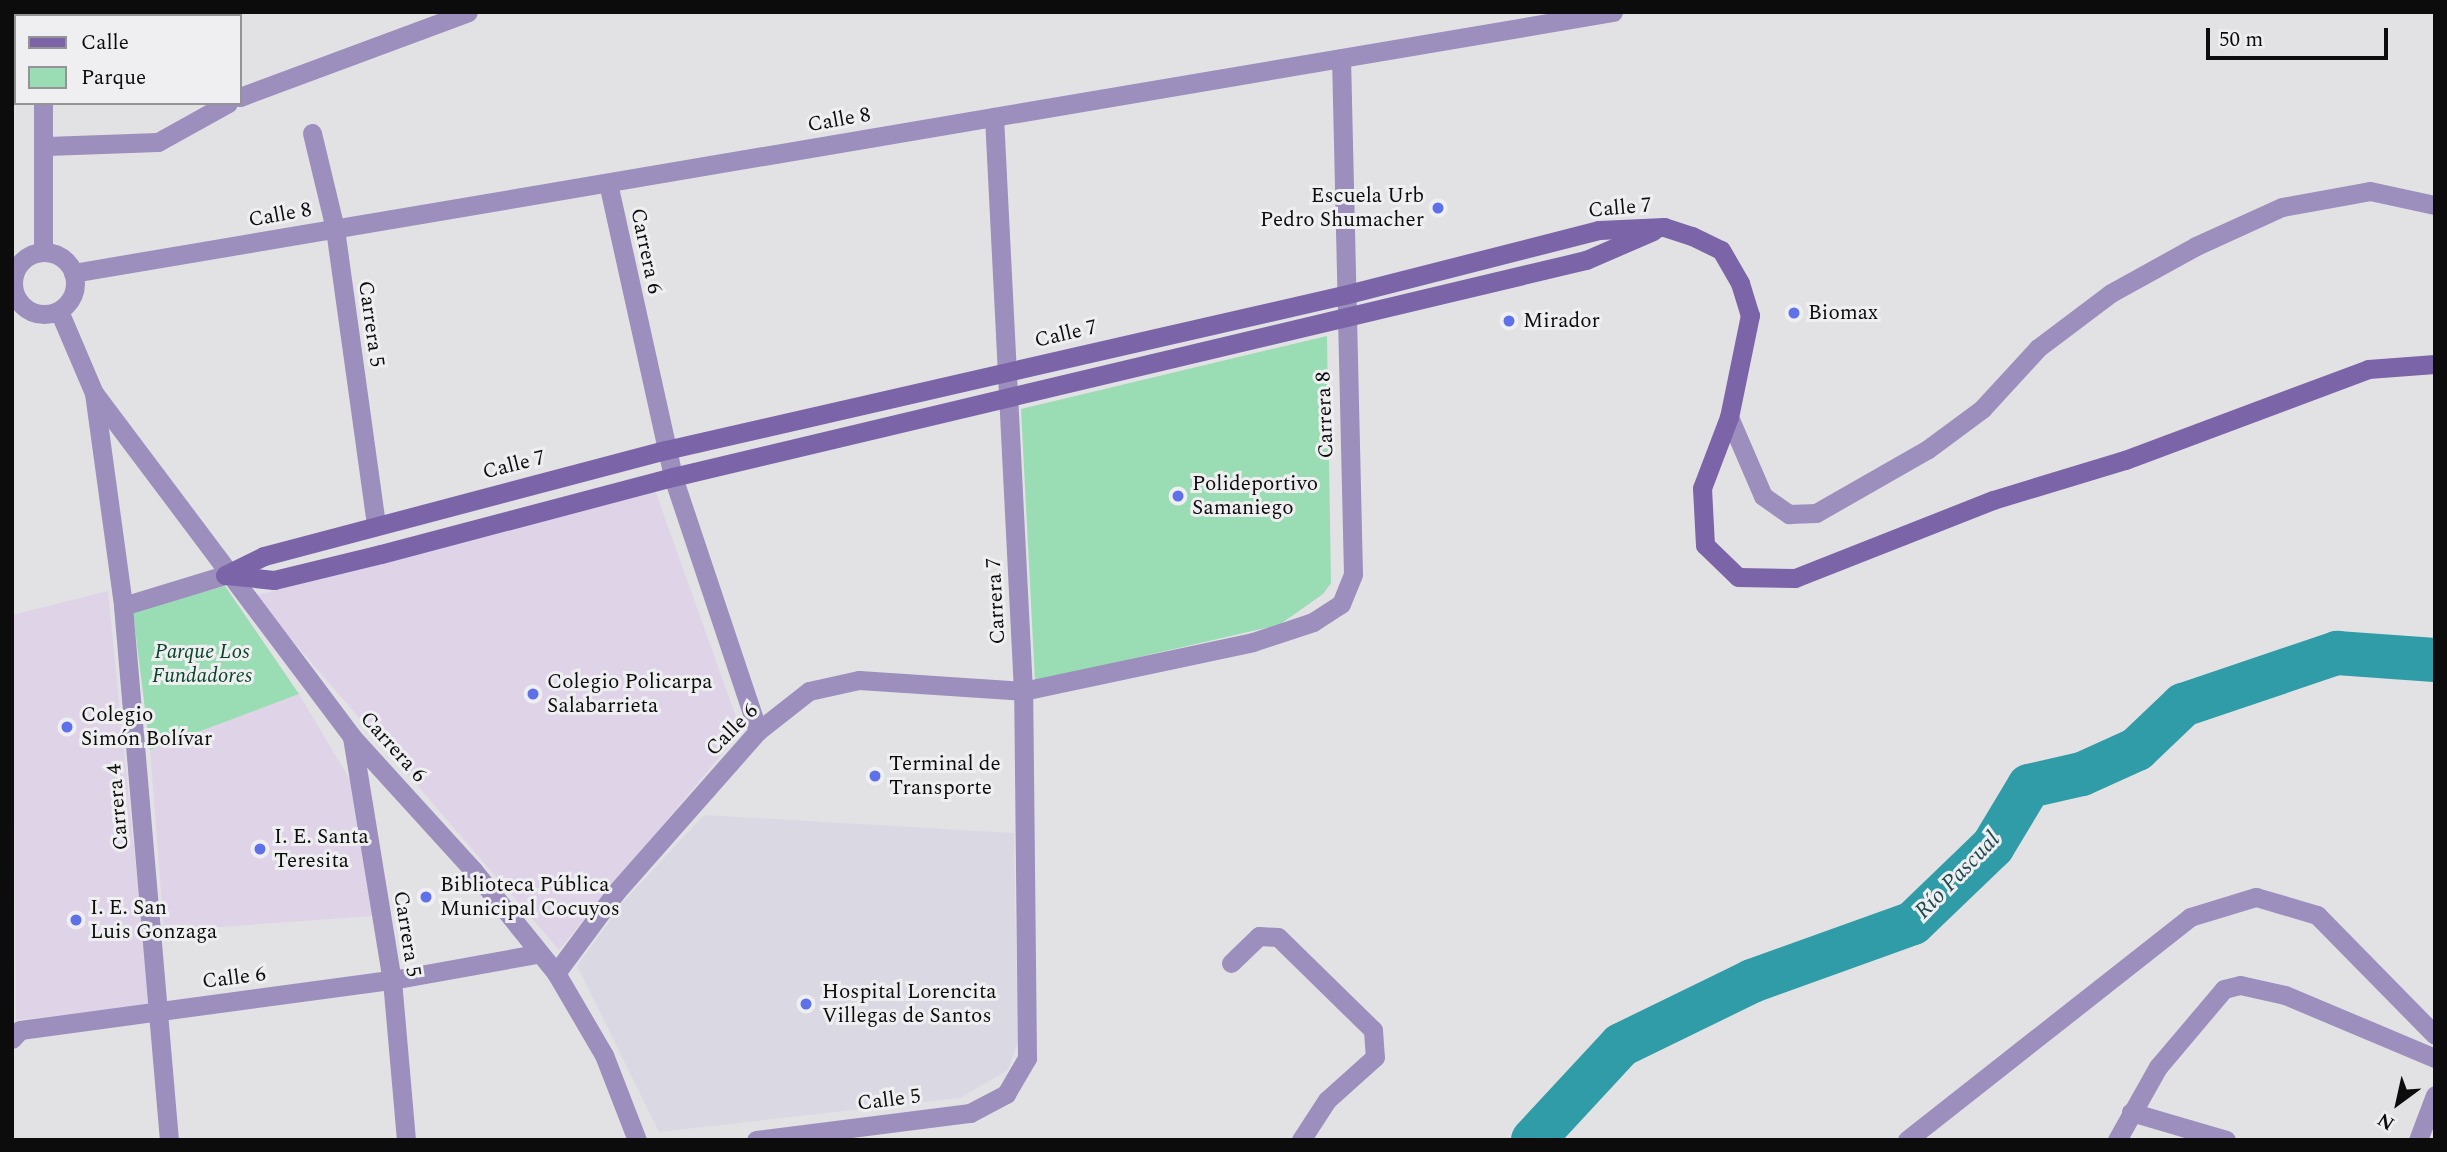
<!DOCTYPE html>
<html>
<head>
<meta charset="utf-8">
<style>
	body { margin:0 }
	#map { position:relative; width:2447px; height:1152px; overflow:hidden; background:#e2e2e4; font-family:Spectral,serif }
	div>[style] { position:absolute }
	.built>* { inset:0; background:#dad9e3 }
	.education>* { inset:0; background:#dfd3e8 }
	.green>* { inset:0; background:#9adcb4 }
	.river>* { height:44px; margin:-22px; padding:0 22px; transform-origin:22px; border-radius:22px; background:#2f9ca7 }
	.minor>* { height:19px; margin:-9.5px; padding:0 9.5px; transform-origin:9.5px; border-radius:9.5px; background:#9c8ebd }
	.tertiary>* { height:19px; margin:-9.5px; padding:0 9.5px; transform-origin:9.5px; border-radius:9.5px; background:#9c8ebd }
	.tertiary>.ring { margin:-9.5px; padding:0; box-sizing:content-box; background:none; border:19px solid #9c8ebd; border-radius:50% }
	.secondary>* { height:19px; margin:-9.5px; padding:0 9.5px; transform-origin:9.5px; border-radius:9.5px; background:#7b64a8 }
	.dots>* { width:19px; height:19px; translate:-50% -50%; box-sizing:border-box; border:4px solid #efeff1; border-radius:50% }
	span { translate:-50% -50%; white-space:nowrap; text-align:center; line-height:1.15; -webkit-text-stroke:6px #efeff1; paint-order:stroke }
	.street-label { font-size:21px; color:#0c0c0d }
	.poi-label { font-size:21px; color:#0c0c0d }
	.right { translate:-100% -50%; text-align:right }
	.left { translate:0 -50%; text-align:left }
	.park-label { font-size:21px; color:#074328; font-style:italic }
	.water-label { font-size:23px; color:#1b494e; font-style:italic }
	.frame { position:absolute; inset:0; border:14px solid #0c0c0d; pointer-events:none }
	.legend { position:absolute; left:14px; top:14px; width:228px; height:91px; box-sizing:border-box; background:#efeff1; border:2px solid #949496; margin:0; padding:9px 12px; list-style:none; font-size:21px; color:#0c0c0d }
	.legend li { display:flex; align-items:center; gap:14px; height:35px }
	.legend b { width:35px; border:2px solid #949496 }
	.north { position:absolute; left:2363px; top:1068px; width:70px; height:70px; -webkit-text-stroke:5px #efeff1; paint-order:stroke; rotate:213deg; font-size:19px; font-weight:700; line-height:28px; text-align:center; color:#0c0c0d }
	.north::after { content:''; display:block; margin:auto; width:24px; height:32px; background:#0c0c0d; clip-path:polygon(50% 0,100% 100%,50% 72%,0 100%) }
	.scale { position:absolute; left:2206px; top:28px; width:182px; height:32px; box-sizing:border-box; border:4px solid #0c0c0d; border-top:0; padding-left:9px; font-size:21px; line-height:24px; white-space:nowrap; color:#0c0c0d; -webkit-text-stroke:5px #efeff1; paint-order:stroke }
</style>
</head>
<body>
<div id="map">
	<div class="built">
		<div style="clip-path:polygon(704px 815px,1014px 833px,1018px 1041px,1008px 1070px,960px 1098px,659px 1132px,577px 966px,623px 902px)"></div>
	</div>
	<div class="education">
		<div style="clip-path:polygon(655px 490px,741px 731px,559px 950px,254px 596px)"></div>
		<div style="clip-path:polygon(108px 591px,150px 1007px,16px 1020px,12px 615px)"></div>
		<div style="clip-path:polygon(299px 694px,352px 783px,373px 916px,164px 931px,150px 750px)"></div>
	</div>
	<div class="green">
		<div style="clip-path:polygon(1327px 336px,1331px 583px,1323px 594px,1279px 625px,1035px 681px,1021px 409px)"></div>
		<div style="clip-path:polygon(225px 586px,299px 694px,150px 750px,133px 612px)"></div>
	</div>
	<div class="river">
		<div style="left:1533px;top:1140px;width:129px;rotate:-47.2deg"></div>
		<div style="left:1621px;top:1045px;width:146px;rotate:-26deg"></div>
		<div style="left:1752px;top:981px;width:171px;rotate:-19.8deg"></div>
		<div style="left:1913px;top:923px;width:111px;rotate:-43.9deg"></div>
		<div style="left:1993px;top:846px;width:70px;rotate:-59deg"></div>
		<div style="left:2029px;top:786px;width:54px;rotate:-12.8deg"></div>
		<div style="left:2082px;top:774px;width:60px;rotate:-24.4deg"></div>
		<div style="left:2137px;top:749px;width:64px;rotate:-43.7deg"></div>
		<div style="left:2183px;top:705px;width:163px;rotate:-18.7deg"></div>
		<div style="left:2337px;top:653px;width:98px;rotate:4.1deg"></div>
	</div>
	<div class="minor">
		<div style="left:67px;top:16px;width:4px;rotate:-90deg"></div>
		<div style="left:177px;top:16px;width:4px;rotate:-76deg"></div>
		<div style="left:240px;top:97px;width:243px;rotate:-20.4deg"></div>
		<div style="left:312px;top:133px;width:99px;rotate:76.5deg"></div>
		<div style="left:335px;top:229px;width:298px;rotate:82.1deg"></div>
		<div style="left:47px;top:146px;width:111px;rotate:-2.1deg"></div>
		<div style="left:158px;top:142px;width:80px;rotate:-29.1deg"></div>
		<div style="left:608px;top:183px;width:301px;rotate:77.5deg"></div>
		<div style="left:673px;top:477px;width:268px;rotate:71.5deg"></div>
		<div style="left:43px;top:252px;width:149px;rotate:-90deg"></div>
		<div style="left:73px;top:273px;width:1562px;rotate:-9.62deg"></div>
		<div style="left:1729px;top:417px;width:86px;rotate:66.7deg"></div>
		<div style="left:1763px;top:496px;width:32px;rotate:35deg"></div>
		<div style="left:1789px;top:514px;width:27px;rotate:-2deg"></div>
		<div style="left:1816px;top:513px;width:129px;rotate:-29.7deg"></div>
		<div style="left:1928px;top:449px;width:67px;rotate:-36.5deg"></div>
		<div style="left:1982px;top:409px;width:83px;rotate:-47.4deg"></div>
		<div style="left:2038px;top:348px;width:91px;rotate:-37deg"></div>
		<div style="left:2111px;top:293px;width:97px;rotate:-28.9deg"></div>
		<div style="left:2196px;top:246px;width:94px;rotate:-24.4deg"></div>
		<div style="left:2282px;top:207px;width:89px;rotate:-10.3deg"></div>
		<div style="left:2370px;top:191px;width:66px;rotate:12.2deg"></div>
		<div style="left:123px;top:606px;width:536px;rotate:85.08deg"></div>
		<div style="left:352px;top:737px;width:180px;rotate:47.7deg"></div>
		<div style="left:473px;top:870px;width:132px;rotate:51.1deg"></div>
		<div style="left:556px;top:973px;width:95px;rotate:59.7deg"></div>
		<div style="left:604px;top:1055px;width:91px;rotate:68.8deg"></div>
		<div style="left:1231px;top:963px;width:39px;rotate:-44deg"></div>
		<div style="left:1259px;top:936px;width:19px;rotate:3deg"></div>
		<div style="left:1278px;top:937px;width:133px;rotate:44.4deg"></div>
		<div style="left:1373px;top:1030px;width:27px;rotate:86deg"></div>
		<div style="left:1375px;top:1057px;width:64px;rotate:138.1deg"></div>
		<div style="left:1327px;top:1100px;width:48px;rotate:123deg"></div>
		<div style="left:556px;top:973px;width:101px;rotate:-53.5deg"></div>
		<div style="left:616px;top:892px;width:215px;rotate:-48.6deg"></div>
		<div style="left:758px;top:731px;width:65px;rotate:-38.1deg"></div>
		<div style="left:809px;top:691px;width:51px;rotate:-12.4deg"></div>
		<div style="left:859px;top:680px;width:164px;rotate:3.8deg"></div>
		<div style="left:1023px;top:691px;width:235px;rotate:-12deg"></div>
		<div style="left:1253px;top:642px;width:63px;rotate:-18.4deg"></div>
		<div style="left:1313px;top:622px;width:33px;rotate:-33deg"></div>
		<div style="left:1341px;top:604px;width:32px;rotate:-68deg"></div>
		<div style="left:1353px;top:574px;width:516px;rotate:-91.33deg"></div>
		<div style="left:12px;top:1039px;width:12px;rotate:-48deg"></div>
		<div style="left:20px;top:1030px;width:375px;rotate:-7.7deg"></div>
		<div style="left:392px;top:980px;width:147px;rotate:-10.2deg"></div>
		<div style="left:2131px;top:1112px;width:99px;rotate:16.4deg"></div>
		<div style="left:756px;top:1140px;width:216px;rotate:-7.2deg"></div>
		<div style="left:970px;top:1113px;width:41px;rotate:-27.8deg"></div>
		<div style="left:1006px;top:1094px;width:42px;rotate:-59.7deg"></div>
		<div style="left:1027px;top:1058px;width:367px;rotate:-90.6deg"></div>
		<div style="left:1023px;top:691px;width:575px;rotate:-92.89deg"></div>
		<div style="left:1907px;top:1140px;width:360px;rotate:-38.2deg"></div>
		<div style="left:2190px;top:917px;width:69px;rotate:-16.9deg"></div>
		<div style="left:2256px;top:897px;width:64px;rotate:16.4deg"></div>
		<div style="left:2317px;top:915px;width:168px;rotate:45.5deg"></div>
		<div style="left:2117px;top:1140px;width:84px;rotate:-60.7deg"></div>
		<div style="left:2158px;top:1067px;width:102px;rotate:-49.8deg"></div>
		<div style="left:2224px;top:989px;width:16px;rotate:-14deg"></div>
		<div style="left:2240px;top:985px;width:46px;rotate:12.5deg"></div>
		<div style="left:2285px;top:995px;width:163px;rotate:22.8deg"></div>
		<div style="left:2418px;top:1140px;width:48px;rotate:-69.3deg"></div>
	</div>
	<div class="tertiary">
		<div class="ring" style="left:13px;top:252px;width:43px;height:43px"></div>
		<div style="left:59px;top:311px;width:89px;rotate:66.9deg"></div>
		<div style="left:94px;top:393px;width:215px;rotate:82.2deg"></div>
		<div style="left:123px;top:606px;width:107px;rotate:-16.9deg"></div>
		<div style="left:94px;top:393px;width:430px;rotate:53.1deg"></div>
		<div style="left:352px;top:737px;width:246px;rotate:80.7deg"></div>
		<div style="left:392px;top:980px;width:161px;rotate:85deg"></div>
	</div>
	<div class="secondary">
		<div style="left:225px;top:575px;width:43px;rotate:-26deg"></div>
		<div style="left:264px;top:556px;width:416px;rotate:-14.8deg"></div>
		<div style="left:666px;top:450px;width:695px;rotate:-12.88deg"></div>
		<div style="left:1344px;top:295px;width:263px;rotate:-14.3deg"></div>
		<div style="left:1599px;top:230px;width:65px;rotate:-2.6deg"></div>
		<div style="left:1664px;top:227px;width:29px;rotate:18deg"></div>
		<div style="left:1692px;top:236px;width:32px;rotate:26deg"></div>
		<div style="left:1721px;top:250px;width:38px;rotate:60deg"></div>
		<div style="left:1740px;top:283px;width:34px;rotate:73deg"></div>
		<div style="left:1750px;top:315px;width:104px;rotate:101.6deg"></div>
		<div style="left:1729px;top:417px;width:76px;rotate:110.8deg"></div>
		<div style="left:1702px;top:488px;width:57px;rotate:87deg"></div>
		<div style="left:1705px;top:545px;width:46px;rotate:44.1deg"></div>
		<div style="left:1738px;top:577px;width:57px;rotate:1deg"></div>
		<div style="left:1795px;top:578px;width:213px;rotate:-21.5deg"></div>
		<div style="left:1993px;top:500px;width:138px;rotate:-16.9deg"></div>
		<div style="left:2125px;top:460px;width:259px;rotate:-20.5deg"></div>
		<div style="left:2368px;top:369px;width:67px;rotate:-4.3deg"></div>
		<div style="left:227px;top:575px;width:47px;rotate:6.1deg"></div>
		<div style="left:274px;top:580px;width:110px;rotate:-13.7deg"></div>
		<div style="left:381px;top:554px;width:302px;rotate:-14.8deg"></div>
		<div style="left:673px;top:477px;width:938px;rotate:-13.37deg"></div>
		<div style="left:1586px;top:260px;width:73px;rotate:-23.4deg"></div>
	</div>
	<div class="dots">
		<div style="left:1438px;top:208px;background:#5f71e8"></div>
		<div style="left:1794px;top:313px;background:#5f71e8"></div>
		<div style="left:1509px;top:321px;background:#5f71e8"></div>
		<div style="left:1178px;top:496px;background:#5f71e8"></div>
		<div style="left:533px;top:694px;background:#5f71e8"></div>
		<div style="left:67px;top:727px;background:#5f71e8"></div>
		<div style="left:875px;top:776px;background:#5f71e8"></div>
		<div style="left:260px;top:849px;background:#5f71e8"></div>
		<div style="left:426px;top:897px;background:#5f71e8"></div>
		<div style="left:76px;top:920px;background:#5f71e8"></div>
		<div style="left:806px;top:1004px;background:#5f71e8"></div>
	</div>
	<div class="street-label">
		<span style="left:839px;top:120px;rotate:-10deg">Calle 8</span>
		<span style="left:1620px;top:208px;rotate:-5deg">Calle 7</span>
		<span style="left:280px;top:215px;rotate:-10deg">Calle 8</span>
		<span style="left:646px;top:251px;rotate:78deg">Carrera 6</span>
		<span style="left:371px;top:324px;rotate:82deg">Carrera 5</span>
		<span style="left:1066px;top:334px;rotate:-13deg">Calle 7</span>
		<span style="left:1325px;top:415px;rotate:-92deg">Carrera 8</span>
		<span style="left:514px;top:465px;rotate:-14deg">Calle 7</span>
		<span style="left:996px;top:601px;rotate:-93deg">Carrera 7</span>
		<span style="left:732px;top:730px;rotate:-45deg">Calle 6</span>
		<span style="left:393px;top:747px;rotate:48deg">Carrera 6</span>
		<span style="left:118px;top:807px;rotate:-95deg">Carrera 4</span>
		<span style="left:407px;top:934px;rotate:81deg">Carrera 5</span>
		<span style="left:234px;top:978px;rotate:-7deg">Calle 6</span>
		<span style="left:889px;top:1100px;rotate:-7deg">Calle 5</span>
	</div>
	<div class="poi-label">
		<span class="right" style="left:1424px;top:208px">Escuela Urb<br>Pedro Shumacher</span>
		<span class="left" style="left:1808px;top:313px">Biomax</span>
		<span class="left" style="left:1523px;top:321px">Mirador</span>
		<span class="left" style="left:1192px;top:496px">Polideportivo<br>Samaniego</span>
		<span class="left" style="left:547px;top:694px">Colegio Policarpa<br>Salabarrieta</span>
		<span class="left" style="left:81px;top:727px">Colegio<br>Simón Bolívar</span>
		<span class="left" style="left:889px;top:776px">Terminal de<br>Transporte</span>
		<span class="left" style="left:274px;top:849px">I. E. Santa<br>Teresita</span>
		<span class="left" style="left:440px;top:897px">Biblioteca Pública<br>Municipal Cocuyos</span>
		<span class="left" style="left:90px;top:920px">I. E. San<br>Luis Gonzaga</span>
		<span class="left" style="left:822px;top:1004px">Hospital Lorencita<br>Villegas de Santos</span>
	</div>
	<div class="park-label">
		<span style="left:202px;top:664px">Parque Los<br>Fundadores</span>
	</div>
	<div class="water-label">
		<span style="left:1958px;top:876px;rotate:-46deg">Río Pascual</span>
	</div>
	<div class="frame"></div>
	<ul class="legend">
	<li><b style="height:9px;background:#7b64a8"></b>Calle</li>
	<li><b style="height:19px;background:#9adcb4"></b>Parque</li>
	</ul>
	<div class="north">N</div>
	<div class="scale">50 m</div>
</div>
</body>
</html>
